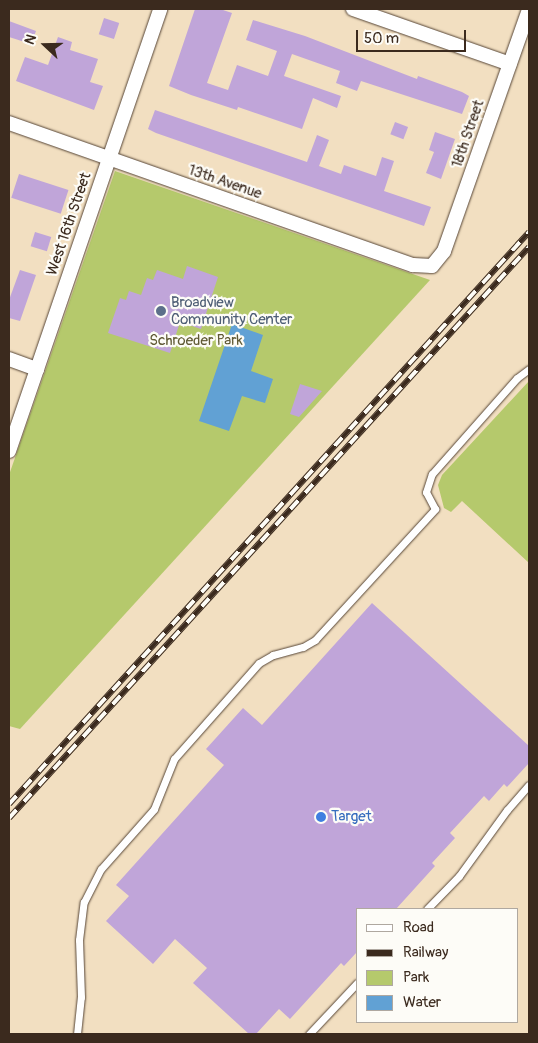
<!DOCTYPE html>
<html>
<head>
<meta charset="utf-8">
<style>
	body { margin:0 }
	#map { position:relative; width:538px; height:1043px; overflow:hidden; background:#f2dfc1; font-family:Pangolin,sans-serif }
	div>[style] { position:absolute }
	.green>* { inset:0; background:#b5c96c }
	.water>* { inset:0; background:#61a1d4 }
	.building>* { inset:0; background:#c0a5d9; transform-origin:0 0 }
	.roads { filter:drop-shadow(0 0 1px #564536) drop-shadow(0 0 1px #564536) }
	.lane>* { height:7px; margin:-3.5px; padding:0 3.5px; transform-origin:3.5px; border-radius:3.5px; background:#fff }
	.street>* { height:14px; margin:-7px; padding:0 7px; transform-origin:7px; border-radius:7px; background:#fff }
	.rail>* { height:5.5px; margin-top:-2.75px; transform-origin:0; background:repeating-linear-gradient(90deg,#fdfcf7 0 11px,#3b2a1e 0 22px); box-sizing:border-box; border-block:1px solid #3b2a1e }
	.dots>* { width:14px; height:14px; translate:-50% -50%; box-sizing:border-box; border:2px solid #fdfcf7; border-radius:50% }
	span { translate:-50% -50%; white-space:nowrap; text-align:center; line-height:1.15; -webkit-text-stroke:4.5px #fdfcf7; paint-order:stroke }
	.street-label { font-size:15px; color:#3b2a1e }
	.service-label { font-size:15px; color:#4e5e75 }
	.left { translate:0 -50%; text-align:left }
	.park-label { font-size:15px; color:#605a35 }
	.shop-label { font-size:15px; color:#366cbe }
	.frame { position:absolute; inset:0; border:10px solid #3b2a1e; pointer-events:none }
	.legend { position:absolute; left:356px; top:908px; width:162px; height:115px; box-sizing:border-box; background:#fdfcf7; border:1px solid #afa8a0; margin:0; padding:6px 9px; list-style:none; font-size:15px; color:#3b2a1e }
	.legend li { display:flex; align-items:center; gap:10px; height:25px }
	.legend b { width:25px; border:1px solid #afa8a0 }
	.north { position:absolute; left:20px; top:20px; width:50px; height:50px; -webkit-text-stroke:4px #fdfcf7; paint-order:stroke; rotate:291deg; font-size:14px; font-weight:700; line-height:20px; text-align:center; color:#3b2a1e }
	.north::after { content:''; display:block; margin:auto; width:18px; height:22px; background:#3b2a1e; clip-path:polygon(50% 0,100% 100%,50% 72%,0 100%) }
	.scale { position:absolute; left:356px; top:30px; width:110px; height:22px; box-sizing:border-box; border:2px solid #3b2a1e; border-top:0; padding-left:6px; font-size:15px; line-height:18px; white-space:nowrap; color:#3b2a1e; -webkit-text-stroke:4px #fdfcf7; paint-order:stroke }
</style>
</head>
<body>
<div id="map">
	<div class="green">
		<div style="clip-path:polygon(115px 171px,430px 280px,20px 729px,9px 726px,9px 475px)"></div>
		<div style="clip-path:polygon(529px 381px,529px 563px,462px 501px,451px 512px,444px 508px,438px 485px,442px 475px)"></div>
	</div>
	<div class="water">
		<div style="clip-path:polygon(232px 324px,263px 335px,251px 371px,273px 379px,265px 403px,242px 396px,229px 431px,199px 421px)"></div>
	</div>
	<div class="building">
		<div style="clip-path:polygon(195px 9px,220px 9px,232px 13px,207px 83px,228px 90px,237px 65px,268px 76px,277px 51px,246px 40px,253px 20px,305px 36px,417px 79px,418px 76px,462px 92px,469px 96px,462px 114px,361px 81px,357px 91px,336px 83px,340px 71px,292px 54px,284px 76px,341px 96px,337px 108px,313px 98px,302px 129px,238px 107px,237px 110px,191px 95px,169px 86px)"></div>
		<div style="left:104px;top:18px;width:16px;height:17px;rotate:18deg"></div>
		<div style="clip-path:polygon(9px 21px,36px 31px,31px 44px,9px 37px)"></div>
		<div style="clip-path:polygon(58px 37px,72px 42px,70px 50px,98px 59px,90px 82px,103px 86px,94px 110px,16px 81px,25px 57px,48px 65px)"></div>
		<div style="clip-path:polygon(155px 110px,307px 162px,317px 135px,329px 140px,319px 166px,341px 174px,344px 165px,376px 176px,382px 157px,394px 161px,384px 191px,431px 207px,424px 226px,156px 133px,148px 129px)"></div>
		<div style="left:395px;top:122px;width:14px;height:13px;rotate:21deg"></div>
		<div style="clip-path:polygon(435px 132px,455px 139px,441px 179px,426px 173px,434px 152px,429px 150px)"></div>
		<div style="left:19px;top:174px;width:52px;height:25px;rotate:18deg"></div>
		<div style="left:35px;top:232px;width:17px;height:15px;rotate:17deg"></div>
		<div style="clip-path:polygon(187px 266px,218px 277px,201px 329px,180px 322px,170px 353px,108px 333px,120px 298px,126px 300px,129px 291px,141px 295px,147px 278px,153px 280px,157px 270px,183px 279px)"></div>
		<div style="clip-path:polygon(20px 270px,36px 275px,20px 321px,9px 318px,9px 300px)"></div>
		<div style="clip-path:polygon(300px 384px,322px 391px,299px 417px,290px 414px)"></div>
		<div style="clip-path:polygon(372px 603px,529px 746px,529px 763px,507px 787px,504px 784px,489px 801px,484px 796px,450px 833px,455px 838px,432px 863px,435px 866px,396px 909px,357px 909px,357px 952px,344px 966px,341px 963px,290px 1019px,279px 1009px,256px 1034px,249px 1034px,193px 983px,207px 968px,175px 939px,153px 964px,106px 921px,129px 896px,116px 885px,224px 765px,206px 749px,243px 708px,262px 725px)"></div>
	</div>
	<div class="roads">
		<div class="lane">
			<div style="left:427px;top:909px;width:46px;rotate:-45.9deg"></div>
			<div style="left:459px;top:876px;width:82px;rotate:-54deg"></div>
			<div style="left:507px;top:810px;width:33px;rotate:-49deg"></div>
			<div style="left:77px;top:1034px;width:37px;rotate:-84deg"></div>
			<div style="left:81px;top:997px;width:57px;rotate:-92deg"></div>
			<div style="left:79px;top:940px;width:38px;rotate:-83deg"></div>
			<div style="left:84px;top:902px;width:37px;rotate:-63deg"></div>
			<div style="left:101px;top:869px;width:80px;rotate:-48.5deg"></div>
			<div style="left:154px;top:809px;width:54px;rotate:-68.2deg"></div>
			<div style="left:174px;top:759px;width:128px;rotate:-48.5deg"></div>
			<div style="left:259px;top:663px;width:16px;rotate:-30deg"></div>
			<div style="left:273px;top:655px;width:31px;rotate:-15deg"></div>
			<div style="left:303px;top:647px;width:14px;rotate:-30deg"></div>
			<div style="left:315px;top:640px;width:178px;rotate:-47.5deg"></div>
			<div style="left:435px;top:509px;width:19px;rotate:-118deg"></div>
			<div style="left:426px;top:492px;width:19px;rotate:-72deg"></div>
			<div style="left:432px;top:474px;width:128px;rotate:-48.5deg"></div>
			<div style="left:517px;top:378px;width:15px;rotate:-37deg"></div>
			<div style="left:309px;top:1034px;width:70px;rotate:-46.7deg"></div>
		</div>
		<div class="street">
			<div style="left:353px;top:9px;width:166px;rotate:19.3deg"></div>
			<div style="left:9px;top:123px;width:428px;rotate:19.4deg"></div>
			<div style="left:413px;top:265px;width:19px;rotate:3deg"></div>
			<div style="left:432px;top:266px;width:19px;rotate:-51deg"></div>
			<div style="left:444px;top:251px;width:256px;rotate:-70.6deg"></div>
			<div style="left:9px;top:359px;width:30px;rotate:20deg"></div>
			<div style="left:9px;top:451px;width:467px;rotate:-71.1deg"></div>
		</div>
	</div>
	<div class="rail">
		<div style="left:9px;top:804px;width:773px;rotate:-47.73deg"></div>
		<div style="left:9px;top:818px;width:772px;rotate:-47.68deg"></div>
	</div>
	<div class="dots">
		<div style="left:161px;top:311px;background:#5c6f8a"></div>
		<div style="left:321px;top:817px;background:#3f7fe0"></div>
	</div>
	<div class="street-label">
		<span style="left:468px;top:134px;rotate:-71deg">18th Street</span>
		<span style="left:225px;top:182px;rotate:19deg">13th Avenue</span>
		<span style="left:69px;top:224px;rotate:-71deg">West 16th Street</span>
	</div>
	<div class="service-label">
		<span class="left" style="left:171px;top:311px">Broadview<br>Community Center</span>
	</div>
	<div class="park-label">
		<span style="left:196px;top:341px">Schroeder Park</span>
	</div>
	<div class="shop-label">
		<span class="left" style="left:331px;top:817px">Target</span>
	</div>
	<div class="frame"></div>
	<ul class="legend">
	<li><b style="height:6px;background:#fff"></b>Road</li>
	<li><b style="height:6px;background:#3b2a1e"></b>Railway</li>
	<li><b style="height:14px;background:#b5c96c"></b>Park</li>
	<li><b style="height:14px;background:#61a1d4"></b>Water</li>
	</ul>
	<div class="north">N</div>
	<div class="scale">50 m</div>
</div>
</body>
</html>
